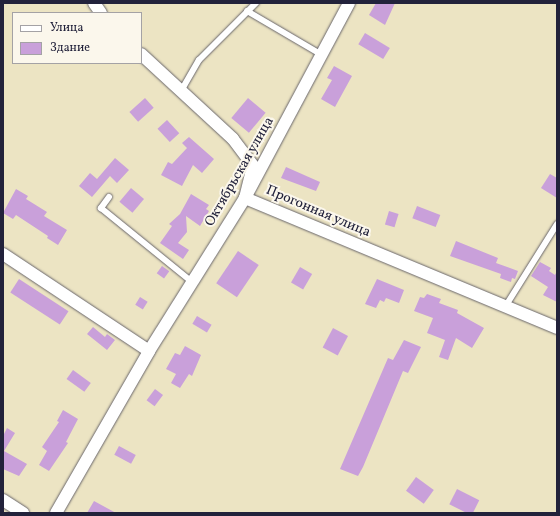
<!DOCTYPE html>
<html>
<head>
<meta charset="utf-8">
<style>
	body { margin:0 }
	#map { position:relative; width:560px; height:516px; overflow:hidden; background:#ece4c3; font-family:Vollkorn,serif }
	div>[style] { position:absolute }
	.building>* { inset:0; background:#c9a0da; transform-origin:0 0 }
	.roads { filter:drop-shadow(0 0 1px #69666b) drop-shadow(0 0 1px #69666b) }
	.lane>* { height:6px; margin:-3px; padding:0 3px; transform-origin:3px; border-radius:3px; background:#fff }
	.street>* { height:12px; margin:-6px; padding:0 6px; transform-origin:6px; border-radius:6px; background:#fff }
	span { translate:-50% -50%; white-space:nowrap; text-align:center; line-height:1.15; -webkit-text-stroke:4px #fbf7ec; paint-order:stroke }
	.street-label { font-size:14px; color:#22223b }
	.frame { position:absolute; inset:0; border:4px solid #22223b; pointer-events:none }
	.legend { position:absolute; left:12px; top:12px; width:130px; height:52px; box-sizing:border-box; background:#fbf7ec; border:1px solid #a4a2a5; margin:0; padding:5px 7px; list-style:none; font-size:12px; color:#22223b }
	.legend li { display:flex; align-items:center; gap:8px; height:20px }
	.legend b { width:20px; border:1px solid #a4a2a5 }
</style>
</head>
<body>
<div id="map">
	<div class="building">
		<div style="clip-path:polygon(376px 3px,395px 3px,385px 25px,369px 15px)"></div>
		<div style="left:365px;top:33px;width:29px;height:13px;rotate:31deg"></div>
		<div style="clip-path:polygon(334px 66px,352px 76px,335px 107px,321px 99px,332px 80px,327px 78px)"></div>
		<div style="left:145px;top:98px;width:13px;height:21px;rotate:48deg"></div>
		<div style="left:248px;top:98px;width:23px;height:26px;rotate:40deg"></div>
		<div style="left:167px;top:120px;width:18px;height:13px;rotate:47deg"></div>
		<div style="clip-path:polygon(189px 137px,214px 159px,202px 173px,193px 165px,182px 186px,161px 175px,168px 162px,172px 164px,187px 148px,182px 143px)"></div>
		<div style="clip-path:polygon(115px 158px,129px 170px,117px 183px,110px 176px,92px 197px,79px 186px,90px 173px,97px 179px)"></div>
		<div style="clip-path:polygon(286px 167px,320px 182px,316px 191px,281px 178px)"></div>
		<div style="clip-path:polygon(550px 174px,557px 178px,557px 198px,541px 188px)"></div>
		<div style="left:131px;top:188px;width:17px;height:18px;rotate:40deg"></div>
		<div style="clip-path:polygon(16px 189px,28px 196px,26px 199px,47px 212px,44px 216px,67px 230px,58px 245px,47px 238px,48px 236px,16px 215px,13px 219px,3px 213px)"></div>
		<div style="clip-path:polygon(191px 194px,209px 205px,206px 209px,209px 211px,200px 226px,186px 216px,187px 232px,178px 243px,189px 250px,183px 259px,160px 243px,172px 226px,169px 224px,180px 214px)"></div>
		<div style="left:417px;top:206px;width:25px;height:13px;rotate:21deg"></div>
		<div style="left:389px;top:211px;width:10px;height:14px;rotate:17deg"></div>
		<div style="clip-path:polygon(456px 241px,498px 258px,496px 263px,518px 271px,515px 279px,512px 278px,511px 282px,500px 278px,501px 274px,450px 256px)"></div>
		<div style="left:238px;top:251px;width:25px;height:39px;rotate:34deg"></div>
		<div style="clip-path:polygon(540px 262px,551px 268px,549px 271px,555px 275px,557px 271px,557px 302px,543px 295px,548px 287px,531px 276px)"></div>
		<div style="left:162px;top:266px;width:9px;height:9px;rotate:36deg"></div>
		<div style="left:300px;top:267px;width:14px;height:18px;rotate:30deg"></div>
		<div style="left:19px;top:279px;width:59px;height:16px;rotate:33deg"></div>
		<div style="clip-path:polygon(377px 279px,404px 290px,399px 303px,386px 298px,384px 302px,380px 300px,376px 308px,365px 304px)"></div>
		<div style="clip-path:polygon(427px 294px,441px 299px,439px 303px,458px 310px,457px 313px,484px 328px,472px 348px,456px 338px,448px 360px,439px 357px,445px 340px,427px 333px,433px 318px,414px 311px,420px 297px,424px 298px)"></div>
		<div style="left:140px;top:297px;width:9px;height:9px;rotate:32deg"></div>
		<div style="left:197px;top:316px;width:17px;height:9px;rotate:31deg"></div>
		<div style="clip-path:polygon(93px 327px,105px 337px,107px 334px,115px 340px,107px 350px,87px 334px)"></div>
		<div style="left:333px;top:328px;width:17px;height:22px;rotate:28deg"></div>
		<div style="clip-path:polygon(404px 340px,421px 347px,408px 373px,403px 371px,363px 467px,358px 476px,340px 469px,388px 358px,393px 360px)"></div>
		<div style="clip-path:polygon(185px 346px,201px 355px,192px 376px,189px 374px,180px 388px,171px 383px,176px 374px,166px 369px,175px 353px,180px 355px)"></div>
		<div style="left:73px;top:370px;width:22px;height:11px;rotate:36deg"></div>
		<div style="left:155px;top:389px;width:10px;height:14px;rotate:37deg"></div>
		<div style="clip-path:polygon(63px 410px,78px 419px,66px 442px,68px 443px,49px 471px,39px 465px,47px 451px,42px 447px,59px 422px,57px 421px)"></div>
		<div style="clip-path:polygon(7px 428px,15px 433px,4px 451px,27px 464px,19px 476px,3px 469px,3px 436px)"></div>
		<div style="left:119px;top:446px;width:19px;height:10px;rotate:28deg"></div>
		<div style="left:416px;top:477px;width:22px;height:17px;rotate:36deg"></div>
		<div style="left:457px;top:489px;width:25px;height:17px;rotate:27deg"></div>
		<div style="clip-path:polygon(94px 501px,116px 513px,87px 513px)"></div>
	</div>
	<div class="roads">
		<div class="lane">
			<div style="left:247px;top:11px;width:87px;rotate:30.4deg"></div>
			<div style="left:181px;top:91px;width:36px;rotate:-60deg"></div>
			<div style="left:199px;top:60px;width:81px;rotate:-45deg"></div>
			<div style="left:109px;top:197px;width:14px;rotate:126deg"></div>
			<div style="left:101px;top:208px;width:117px;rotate:39.1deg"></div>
			<div style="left:505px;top:307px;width:98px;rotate:-57.9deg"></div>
		</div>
		<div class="street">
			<div style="left:94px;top:3px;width:12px;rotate:55deg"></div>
			<div style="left:141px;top:54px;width:125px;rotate:42.7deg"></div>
			<div style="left:233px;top:139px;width:34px;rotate:53deg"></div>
			<div style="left:253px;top:166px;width:33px;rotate:104deg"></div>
			<div style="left:245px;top:198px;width:338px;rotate:22.6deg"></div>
			<div style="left:3px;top:254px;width:175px;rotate:33.6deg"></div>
			<div style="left:3px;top:500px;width:24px;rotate:33deg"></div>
			<div style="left:56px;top:513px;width:187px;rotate:-60.1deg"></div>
			<div style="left:149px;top:351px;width:181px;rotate:-57.9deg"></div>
			<div style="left:245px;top:198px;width:221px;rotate:-61.9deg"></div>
		</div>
	</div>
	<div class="street-label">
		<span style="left:240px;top:172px;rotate:-60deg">Октябрьская улица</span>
		<span style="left:318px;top:212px;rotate:23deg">Прогонная улица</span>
	</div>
	<div class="frame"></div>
	<ul class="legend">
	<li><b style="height:5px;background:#fff"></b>Улица</li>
	<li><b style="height:11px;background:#c9a0da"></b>Здание</li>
	</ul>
</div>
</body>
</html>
